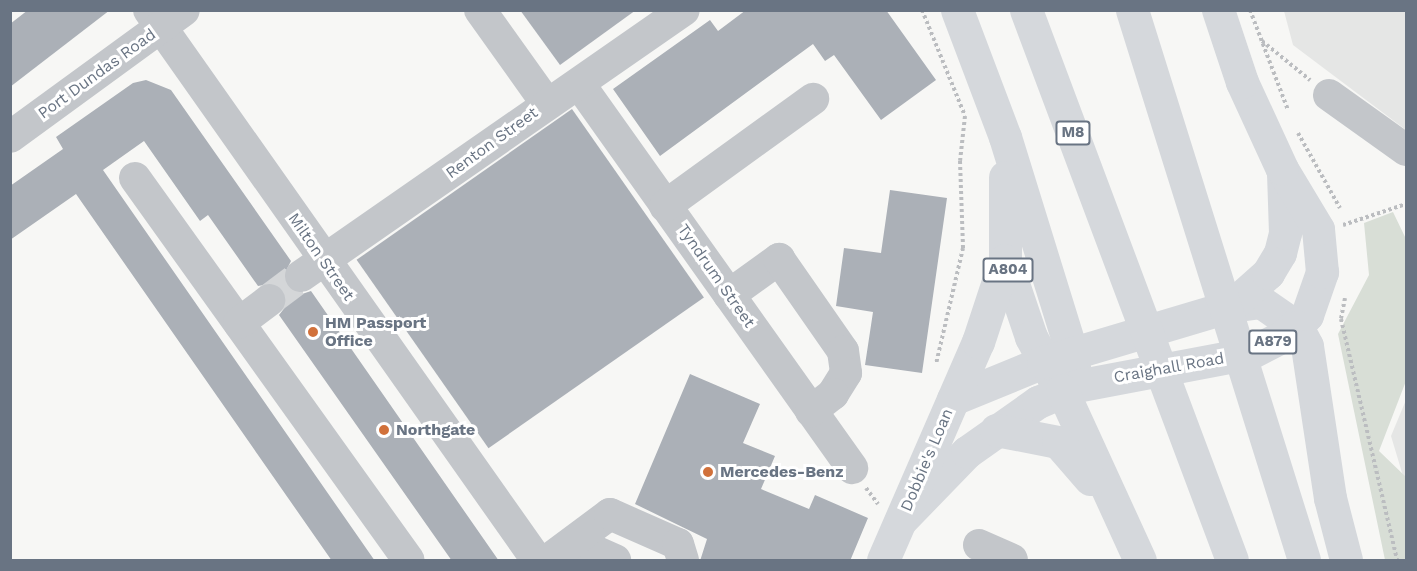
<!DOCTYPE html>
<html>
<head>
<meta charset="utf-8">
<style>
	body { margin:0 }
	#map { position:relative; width:1417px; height:571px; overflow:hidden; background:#f7f7f5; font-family:"Work Sans",sans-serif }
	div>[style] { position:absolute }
	.built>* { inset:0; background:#e5e6e5 }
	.green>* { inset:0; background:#d8ded6 }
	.building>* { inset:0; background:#abb0b7; transform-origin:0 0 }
	.minor-tunnel>* { height:32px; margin-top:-16px; transform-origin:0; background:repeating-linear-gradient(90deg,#d4d6d8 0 32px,transparent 0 48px) }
	.path>* { height:4px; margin-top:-2px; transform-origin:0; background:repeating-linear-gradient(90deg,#bbbdc0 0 3px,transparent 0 6px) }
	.minor>* { height:32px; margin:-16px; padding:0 16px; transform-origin:16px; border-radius:16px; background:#c3c6ca }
	.major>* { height:33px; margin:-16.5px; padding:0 16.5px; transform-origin:16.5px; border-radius:16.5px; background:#d5d8dc }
	.highway>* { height:33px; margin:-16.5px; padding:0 16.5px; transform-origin:16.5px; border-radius:16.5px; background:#d5d8dc }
	.dots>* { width:16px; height:16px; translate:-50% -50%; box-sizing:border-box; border:3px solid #fff; border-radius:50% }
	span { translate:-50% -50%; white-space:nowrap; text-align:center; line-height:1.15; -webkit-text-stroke:6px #fff; paint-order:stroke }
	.shield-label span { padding:2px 4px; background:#fff; border:2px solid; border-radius:4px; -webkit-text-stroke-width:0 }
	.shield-label { font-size:15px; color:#697483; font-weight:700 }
	.street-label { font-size:16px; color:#697483 }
	.poi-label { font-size:16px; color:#697483; font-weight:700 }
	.left { translate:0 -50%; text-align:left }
	.frame { position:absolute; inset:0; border:12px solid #697483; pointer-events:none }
</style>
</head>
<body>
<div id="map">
	<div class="built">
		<div style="clip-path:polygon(1284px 11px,1406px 11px,1406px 130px,1293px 45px)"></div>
		<div style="clip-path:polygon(1406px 400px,1406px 486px,1391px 436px)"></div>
	</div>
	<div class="green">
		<div style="clip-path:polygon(1393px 212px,1406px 239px,1406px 381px,1379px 451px,1406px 477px,1406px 560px,1385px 560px,1338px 334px,1369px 275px,1364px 223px)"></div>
	</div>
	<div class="building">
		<div style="clip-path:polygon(28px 10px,110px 10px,10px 87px,10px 24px)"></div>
		<div style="clip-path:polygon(520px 10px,636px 10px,560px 65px)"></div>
		<div style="clip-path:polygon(746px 10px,886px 10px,936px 80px,881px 120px,834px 55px,825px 61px,813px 44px,660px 156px,613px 89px,710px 20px,718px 31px)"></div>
		<div style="clip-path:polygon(146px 80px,171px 90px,291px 261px,283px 277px,287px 287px,302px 294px,311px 291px,499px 561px,452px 561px,279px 315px,286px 306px,284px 290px,275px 283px,258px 286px,208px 215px,200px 221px,144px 141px,103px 170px,375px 561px,332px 561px,76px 194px,10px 240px,10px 186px,63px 149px,56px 137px,133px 83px)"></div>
		<div style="left:572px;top:109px;width:230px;height:263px;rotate:55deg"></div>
		<div style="clip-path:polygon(890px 190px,947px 198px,922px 373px,865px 365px,873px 312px,836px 306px,844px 248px,881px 253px)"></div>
		<div style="clip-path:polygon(690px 374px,760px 404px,743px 443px,775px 456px,761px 489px,809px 509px,815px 495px,868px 518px,850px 561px,700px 561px,707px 539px,635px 504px)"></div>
	</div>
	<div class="minor-tunnel">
		<div style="left:269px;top:300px;width:40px;rotate:-37deg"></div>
	</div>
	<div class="path">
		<div style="left:922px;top:10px;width:114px;rotate:67.9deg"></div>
		<div style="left:965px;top:116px;width:45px;rotate:96.3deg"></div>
		<div style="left:960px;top:161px;width:87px;rotate:88deg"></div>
		<div style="left:963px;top:248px;width:119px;rotate:103.1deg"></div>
		<div style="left:1250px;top:10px;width:107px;rotate:69.2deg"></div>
		<div style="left:1262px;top:41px;width:62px;rotate:39.1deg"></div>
		<div style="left:1298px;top:133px;width:86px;rotate:60.8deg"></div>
		<div style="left:1343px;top:225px;width:66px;rotate:-18.4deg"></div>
		<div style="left:1345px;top:298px;width:21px;rotate:101deg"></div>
		<div style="left:1341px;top:319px;width:247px;rotate:76.9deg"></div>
		<div style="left:866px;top:488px;width:20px;rotate:53deg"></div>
	</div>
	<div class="minor">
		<div style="left:149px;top:10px;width:673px;rotate:54.8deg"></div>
		<div style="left:480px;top:10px;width:115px;rotate:54.5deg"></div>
		<div style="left:580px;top:85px;width:470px;rotate:54.6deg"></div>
		<div style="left:1329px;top:95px;width:95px;rotate:35.5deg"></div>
		<div style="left:10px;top:137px;width:215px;rotate:-36.1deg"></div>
		<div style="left:135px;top:178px;width:470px;rotate:54.4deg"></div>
		<div style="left:665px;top:206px;width:183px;rotate:-35.9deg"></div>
		<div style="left:301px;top:276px;width:466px;rotate:-34.8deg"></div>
		<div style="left:729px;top:295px;width:62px;rotate:-35.8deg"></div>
		<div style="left:779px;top:259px;width:112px;rotate:55.2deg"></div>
		<div style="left:843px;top:351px;width:22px;rotate:82deg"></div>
		<div style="left:846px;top:373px;width:25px;rotate:122deg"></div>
		<div style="left:833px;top:394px;width:28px;rotate:142deg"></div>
		<div style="left:239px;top:323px;width:38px;rotate:-37deg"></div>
		<div style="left:574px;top:542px;width:45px;rotate:23.7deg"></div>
		<div style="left:979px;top:545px;width:36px;rotate:24deg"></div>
		<div style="left:548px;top:560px;width:77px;rotate:-36.6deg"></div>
		<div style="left:610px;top:514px;width:74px;rotate:23.8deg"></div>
		<div style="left:678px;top:544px;width:17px;rotate:73deg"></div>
	</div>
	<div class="major">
		<div style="left:957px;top:10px;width:136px;rotate:69.3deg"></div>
		<div style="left:1005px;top:137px;width:226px;rotate:72.8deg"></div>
		<div style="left:1072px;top:353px;width:22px;rotate:82deg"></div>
		<div style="left:1005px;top:177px;width:83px;rotate:90deg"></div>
		<div style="left:1005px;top:260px;width:81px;rotate:71.3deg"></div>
		<div style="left:1031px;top:337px;width:48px;rotate:61.3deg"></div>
		<div style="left:1231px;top:306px;width:30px;rotate:-8deg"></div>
		<div style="left:1261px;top:302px;width:44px;rotate:34.8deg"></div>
		<div style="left:953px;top:399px;width:97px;rotate:-22.3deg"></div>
		<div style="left:1043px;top:362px;width:196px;rotate:-16.6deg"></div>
		<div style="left:1231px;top:306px;width:50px;rotate:-41.7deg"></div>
		<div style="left:1268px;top:273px;width:23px;rotate:-59deg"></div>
		<div style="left:1280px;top:253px;width:21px;rotate:-76deg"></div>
		<div style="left:1285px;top:233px;width:59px;rotate:-91.9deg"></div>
		<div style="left:901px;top:520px;width:95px;rotate:-45.9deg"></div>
		<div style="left:967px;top:452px;width:87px;rotate:-35.2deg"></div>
		<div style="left:1038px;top:402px;width:41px;rotate:-22.8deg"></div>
		<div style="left:1076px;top:386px;width:177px;rotate:-10.7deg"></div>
		<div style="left:1250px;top:353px;width:36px;rotate:-27deg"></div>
		<div style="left:1282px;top:337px;width:33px;rotate:-41deg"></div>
		<div style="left:1307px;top:315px;width:46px;rotate:-70.8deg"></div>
		<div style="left:1322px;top:272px;width:43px;rotate:-95.3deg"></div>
		<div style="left:1318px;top:229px;width:70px;rotate:-121deg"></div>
		<div style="left:1282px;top:169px;width:96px;rotate:-114.7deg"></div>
		<div style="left:1242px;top:82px;width:76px;rotate:-108.4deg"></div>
		<div style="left:883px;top:560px;width:238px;rotate:-66.5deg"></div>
		<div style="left:978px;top:342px;width:86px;rotate:-71.8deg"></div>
	</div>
	<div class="highway">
		<div style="left:1026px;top:10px;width:587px;rotate:69.47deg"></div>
		<div style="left:1132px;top:10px;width:576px;rotate:72.63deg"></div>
		<div style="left:1297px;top:327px;width:21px;rotate:62deg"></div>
		<div style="left:1307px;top:346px;width:154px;rotate:81.4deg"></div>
		<div style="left:1330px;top:498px;width:64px;rotate:75.5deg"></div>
		<div style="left:1062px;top:390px;width:187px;rotate:65.4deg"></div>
		<div style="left:996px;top:430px;width:63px;rotate:11deg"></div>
		<div style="left:1058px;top:442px;width:49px;rotate:49.1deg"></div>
	</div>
	<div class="dots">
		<div style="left:313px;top:332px;background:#d1713b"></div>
		<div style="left:384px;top:430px;background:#d1713b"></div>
		<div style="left:708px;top:472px;background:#d1713b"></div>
	</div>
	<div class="shield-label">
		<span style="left:1073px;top:133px">M8</span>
		<span style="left:1008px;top:270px">A804</span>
		<span style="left:1273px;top:342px">A879</span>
	</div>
	<div class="street-label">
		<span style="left:97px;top:74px;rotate:-36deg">Port Dundas Road</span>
		<span style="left:492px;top:143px;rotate:-36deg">Renton Street</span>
		<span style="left:321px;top:257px;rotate:55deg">Milton Street</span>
		<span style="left:716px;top:276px;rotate:55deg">Tyndrum Street</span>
		<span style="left:1169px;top:368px;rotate:-10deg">Craighall Road</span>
		<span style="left:927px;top:460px;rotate:-67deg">Dobbie's Loan</span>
	</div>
	<div class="poi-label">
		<span class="left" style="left:325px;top:332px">HM Passport<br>Office</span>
		<span class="left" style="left:396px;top:430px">Northgate</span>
		<span class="left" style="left:720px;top:472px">Mercedes-Benz</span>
	</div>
	<div class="frame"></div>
</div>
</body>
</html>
